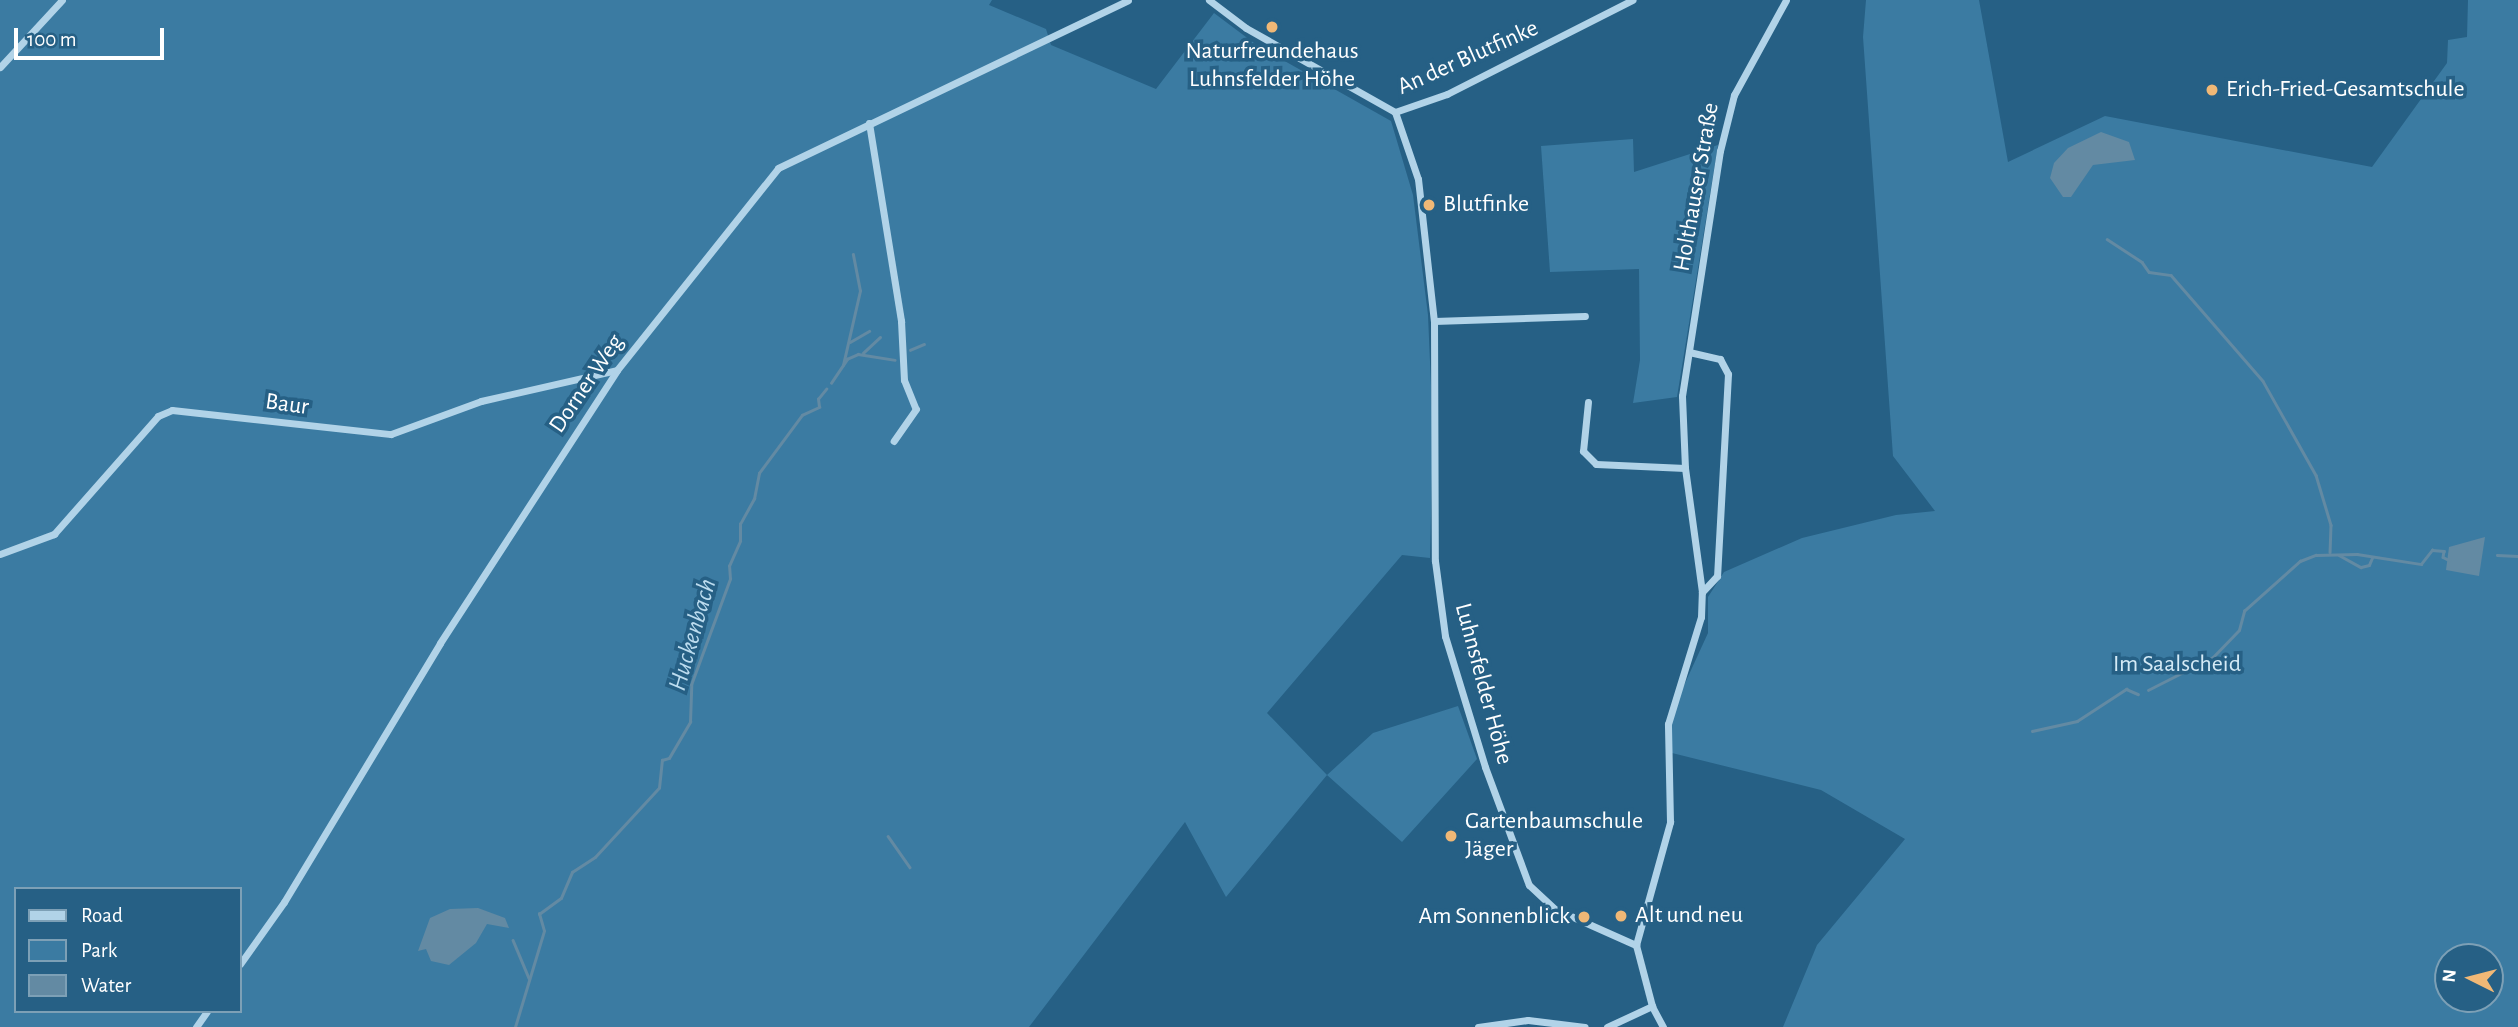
<!DOCTYPE html>
<html>
<head>
<meta charset="utf-8">
<style>
	body { margin:0 }
	#map { position:relative; width:2518px; height:1027px; overflow:hidden; background:#266085; font-family:"Alegreya Sans",sans-serif }
	div>[style] { position:absolute }
	.green>* { inset:0; background:#3b7ba2 }
	.water>* { inset:0; background:#638aa3 }
	.stream>* { height:2.5px; margin:-1.25px; padding:0 1.25px; transform-origin:1.25px; border-radius:1.25px; background:#638aa3 }
	.minor>* { height:7px; margin:-3.5px; padding:0 3.5px; transform-origin:3.5px; border-radius:3.5px; background:#b1d3e8 }
	.dots>* { width:19px; height:19px; translate:-50% -50%; box-sizing:border-box; border:4px solid #266085; border-radius:50% }
	span { translate:-50% -50%; white-space:nowrap; text-align:center; line-height:1.15; -webkit-text-stroke:7px #266085; paint-order:stroke }
	.poi-label { font-size:24px; color:#fff }
	.left { translate:0 -50%; text-align:left }
	.right { translate:-100% -50%; text-align:right }
	.street-label { font-size:24px; color:#fff }
	.park-label { font-size:24px; color:#d4eaf6 }
	.water-label { font-size:26px; color:#bcdcef; font-style:italic }
	.legend { position:absolute; left:14px; top:887px; width:228px; height:126px; box-sizing:border-box; background:#266085; border:2px solid #7da0b6; margin:0; padding:9px 12px; list-style:none; font-size:21px; color:#fff }
	.legend li { display:flex; align-items:center; gap:14px; height:35px }
	.legend b { width:35px; border:2px solid #7da0b6 }
	.north { position:absolute; left:2434px; top:943px; width:70px; height:70px; box-sizing:border-box; background:#266085; border:2px solid #7da0b6; border-radius:50%; rotate:276deg; font-size:19px; font-weight:700; line-height:28px; text-align:center; color:#fff }
	.north::after { content:''; display:block; margin:auto; width:24px; height:32px; background:#f0b876; clip-path:polygon(50% 0,100% 100%,50% 72%,0 100%) }
	.scale { position:absolute; left:14px; top:28px; width:150px; height:32px; box-sizing:border-box; border:4px solid #fff; border-top:0; padding-left:9px; font-size:21px; line-height:24px; white-space:nowrap; color:#fff; -webkit-text-stroke:5px #266085; paint-order:stroke }
</style>
</head>
<body>
<div id="map">
	<div class="green">
		<div style="clip-path:polygon(evenodd,0 0,992px 0,989px 5px,1046px 29px,1051px 45px,1156px 89px,1214px 13px,1258px 46px,1391px 121px,1413px 195px,1428px 315px,1433px 432px,1430px 558px,1402px 555px,1267px 713px,1327px 775px,1373px 733px,1458px 706px,1477px 759px,1402px 842px,1327px 775px,1226px 897px,1185px 822px,1029px 1027px,0 1027px,0 0,16px 889px,240px 889px,240px 1011px,16px 1011px,16px 889px)"></div>
		<div style="clip-path:polygon(evenodd,1866px 0,1979px 0,2008px 162px,2105px 116px,2372px 167px,2447px 63px,2448px 40px,2467px 37px,2468px 0,2518px 0,2518px 1027px,1783px 1027px,1817px 945px,1905px 839px,1821px 790px,1672px 753px,1669px 739px,1675px 705px,1708px 633px,1708px 597px,1724px 572px,1802px 538px,1896px 515px,1935px 511px,1893px 456px,1863px 37px,1866px 0,2448px 957px,2490px 957px,2490px 999px,2448px 999px,2448px 957px)"></div>
		<div style="clip-path:polygon(1633px 139px,1634px 172px,1718px 145px,1677px 397px,1633px 403px,1640px 360px,1639px 269px,1550px 272px,1541px 146px)"></div>
	</div>
	<div class="water">
		<div style="clip-path:polygon(2101px 132px,2129px 142px,2135px 160px,2093px 165px,2071px 197px,2063px 197px,2050px 178px,2054px 163px,2068px 148px)"></div>
		<div style="clip-path:polygon(2485px 537px,2479px 576px,2446px 570px,2449px 547px)"></div>
		<div style="clip-path:polygon(478px 908px,505px 918px,509px 928px,487px 924px,476px 943px,449px 965px,431px 961px,426px 949px,418px 951px,430px 918px,450px 909px)"></div>
	</div>
	<div class="stream">
		<div style="left:2107px;top:239px;width:42px;rotate:33.3deg"></div>
		<div style="left:2142px;top:262px;width:12px;rotate:55deg"></div>
		<div style="left:2149px;top:272px;width:22px;rotate:8deg"></div>
		<div style="left:2171px;top:275px;width:140px;rotate:49deg"></div>
		<div style="left:2263px;top:381px;width:108px;rotate:60.6deg"></div>
		<div style="left:2316px;top:475px;width:52px;rotate:73.3deg"></div>
		<div style="left:2331px;top:525px;width:27px;rotate:92deg"></div>
		<div style="left:850px;top:342px;width:22px;rotate:-30deg"></div>
		<div style="left:910px;top:350px;width:15px;rotate:-23deg"></div>
		<div style="left:863px;top:353px;width:23px;rotate:-43deg"></div>
		<div style="left:843px;top:365px;width:76px;rotate:-77.1deg"></div>
		<div style="left:860px;top:291px;width:37px;rotate:-101deg"></div>
		<div style="left:831px;top:383px;width:29px;rotate:-56deg"></div>
		<div style="left:847px;top:359px;width:12px;rotate:-24deg"></div>
		<div style="left:858px;top:354px;width:37px;rotate:9deg"></div>
		<div style="left:2339px;top:555px;width:25px;rotate:29deg"></div>
		<div style="left:2361px;top:567px;width:8px;rotate:-14deg"></div>
		<div style="left:2369px;top:565px;width:8px;rotate:-67deg"></div>
		<div style="left:2497px;top:555px;width:21px;rotate:3deg"></div>
		<div style="left:2148px;top:690px;width:73px;rotate:-26.9deg"></div>
		<div style="left:2213px;top:657px;width:37px;rotate:-46deg"></div>
		<div style="left:2239px;top:630px;width:20px;rotate:-75deg"></div>
		<div style="left:2244px;top:611px;width:75px;rotate:-41.8deg"></div>
		<div style="left:2300px;top:561px;width:17px;rotate:-21deg"></div>
		<div style="left:2316px;top:555px;width:41px;rotate:-1.4deg"></div>
		<div style="left:2357px;top:554px;width:65px;rotate:8.9deg"></div>
		<div style="left:2421px;top:564px;width:18px;rotate:-52deg"></div>
		<div style="left:2432px;top:550px;width:12px;rotate:5deg"></div>
		<div style="left:2444px;top:551px;width:6px;rotate:99deg"></div>
		<div style="left:2443px;top:557px;width:7px;rotate:27deg"></div>
		<div style="left:2032px;top:731px;width:46px;rotate:-12.5deg"></div>
		<div style="left:2077px;top:721px;width:59px;rotate:-33.1deg"></div>
		<div style="left:2126px;top:689px;width:13px;rotate:23deg"></div>
		<div style="left:888px;top:836px;width:38px;rotate:55deg"></div>
		<div style="left:513px;top:940px;width:41px;rotate:67.2deg"></div>
		<div style="left:515px;top:1027px;width:100px;rotate:-73.2deg"></div>
		<div style="left:544px;top:931px;width:18px;rotate:-106deg"></div>
		<div style="left:539px;top:914px;width:27px;rotate:-36deg"></div>
		<div style="left:561px;top:898px;width:28px;rotate:-67deg"></div>
		<div style="left:572px;top:872px;width:27px;rotate:-33deg"></div>
		<div style="left:595px;top:857px;width:94px;rotate:-47.2deg"></div>
		<div style="left:659px;top:788px;width:28px;rotate:-84deg"></div>
		<div style="left:662px;top:760px;width:7px;rotate:-16deg"></div>
		<div style="left:669px;top:758px;width:42px;rotate:-59.7deg"></div>
		<div style="left:690px;top:722px;width:37px;rotate:-88deg"></div>
		<div style="left:691px;top:685px;width:113px;rotate:-69.8deg"></div>
		<div style="left:730px;top:579px;width:13px;rotate:-94deg"></div>
		<div style="left:729px;top:566px;width:27px;rotate:-66deg"></div>
		<div style="left:740px;top:541px;width:17px;rotate:-90deg"></div>
		<div style="left:740px;top:524px;width:29px;rotate:-61deg"></div>
		<div style="left:754px;top:499px;width:26px;rotate:-79deg"></div>
		<div style="left:759px;top:473px;width:72px;rotate:-53.4deg"></div>
		<div style="left:802px;top:415px;width:19px;rotate:-25deg"></div>
		<div style="left:819px;top:407px;width:8px;rotate:-97deg"></div>
		<div style="left:818px;top:399px;width:13px;rotate:-51deg"></div>
	</div>
	<div class="minor">
		<div style="left:1209px;top:0;width:46px;rotate:37.1deg"></div>
		<div style="left:1246px;top:28px;width:171px;rotate:29.4deg"></div>
		<div style="left:1395px;top:112px;width:71px;rotate:71.1deg"></div>
		<div style="left:1418px;top:179px;width:143px;rotate:83.6deg"></div>
		<div style="left:1434px;top:321px;width:240px;rotate:89.8deg"></div>
		<div style="left:1435px;top:561px;width:76px;rotate:82.4deg"></div>
		<div style="left:1445px;top:636px;width:137px;rotate:73deg"></div>
		<div style="left:1485px;top:767px;width:126px;rotate:69.6deg"></div>
		<div style="left:1529px;top:885px;width:35px;rotate:43deg"></div>
		<div style="left:1555px;top:909px;width:89px;rotate:24deg"></div>
		<div style="left:0;top:67px;width:91px;rotate:-47.2deg"></div>
		<div style="left:1395px;top:112px;width:55px;rotate:-19.1deg"></div>
		<div style="left:1447px;top:94px;width:208px;rotate:-26.9deg"></div>
		<div style="left:869px;top:123px;width:201px;rotate:80.8deg"></div>
		<div style="left:901px;top:321px;width:59px;rotate:87.1deg"></div>
		<div style="left:904px;top:380px;width:31px;rotate:68deg"></div>
		<div style="left:916px;top:409px;width:39px;rotate:125deg"></div>
		<div style="left:1434px;top:321px;width:151px;rotate:-1.9deg"></div>
		<div style="left:1689px;top:352px;width:32px;rotate:13deg"></div>
		<div style="left:1720px;top:359px;width:17px;rotate:62deg"></div>
		<div style="left:1728px;top:374px;width:202px;rotate:93.1deg"></div>
		<div style="left:1717px;top:576px;width:22px;rotate:133deg"></div>
		<div style="left:1588px;top:402px;width:49px;rotate:95.8deg"></div>
		<div style="left:1583px;top:451px;width:18px;rotate:45deg"></div>
		<div style="left:1596px;top:464px;width:89px;rotate:2.6deg"></div>
		<div style="left:0;top:554px;width:58px;rotate:-20.3deg"></div>
		<div style="left:54px;top:534px;width:157px;rotate:-48.6deg"></div>
		<div style="left:158px;top:416px;width:15px;rotate:-23deg"></div>
		<div style="left:172px;top:410px;width:220px;rotate:6.3deg"></div>
		<div style="left:391px;top:434px;width:96px;rotate:-20.1deg"></div>
		<div style="left:481px;top:401px;width:139px;rotate:-12.8deg"></div>
		<div style="left:240px;top:964px;width:76px;rotate:-54.6deg"></div>
		<div style="left:284px;top:902px;width:302px;rotate:-58.9deg"></div>
		<div style="left:440px;top:643px;width:325px;rotate:-57deg"></div>
		<div style="left:617px;top:370px;width:258px;rotate:-51.4deg"></div>
		<div style="left:778px;top:168px;width:388px;rotate:-25.6deg"></div>
		<div style="left:196px;top:1027px;width:19px;rotate:-55deg"></div>
		<div style="left:1478px;top:1027px;width:50px;rotate:-8deg"></div>
		<div style="left:1528px;top:1020px;width:57px;rotate:7deg"></div>
		<div style="left:1607px;top:1027px;width:50px;rotate:-25deg"></div>
		<div style="left:1663px;top:1027px;width:24px;rotate:-118deg"></div>
		<div style="left:1652px;top:1006px;width:63px;rotate:-104.7deg"></div>
		<div style="left:1636px;top:945px;width:128px;rotate:-74.5deg"></div>
		<div style="left:1670px;top:822px;width:98px;rotate:-91.2deg"></div>
		<div style="left:1668px;top:724px;width:112px;rotate:-72.9deg"></div>
		<div style="left:1701px;top:617px;width:25px;rotate:-88deg"></div>
		<div style="left:1702px;top:592px;width:125px;rotate:-97.8deg"></div>
		<div style="left:1685px;top:468px;width:72px;rotate:-92.4deg"></div>
		<div style="left:1682px;top:396px;width:248px;rotate:-81.2deg"></div>
		<div style="left:1720px;top:151px;width:58px;rotate:-76deg"></div>
		<div style="left:1734px;top:95px;width:108px;rotate:-61.3deg"></div>
	</div>
	<div class="dots">
		<div style="left:1272px;top:27px;background:#f0b876"></div>
		<div style="left:2212px;top:90px;background:#f0b876"></div>
		<div style="left:1429px;top:205px;background:#f0b876"></div>
		<div style="left:1451px;top:836px;background:#f0b876"></div>
		<div style="left:1621px;top:916px;background:#f0b876"></div>
		<div style="left:1584px;top:917px;background:#f0b876"></div>
	</div>
	<div class="poi-label">
		<span style="left:1272px;top:66px">Naturfreundehaus<br>Luhnsfelder Höhe</span>
		<span class="left" style="left:2226px;top:90px">Erich-Fried-Gesamtschule</span>
		<span class="left" style="left:1443px;top:205px">Blutfinke</span>
		<span class="left" style="left:1465px;top:836px">Gartenbaumschule<br>Jäger</span>
		<span class="left" style="left:1635px;top:916px">Alt und neu</span>
		<span class="right" style="left:1570px;top:917px">Am Sonnenblick</span>
	</div>
	<div class="street-label">
		<span style="left:1468px;top:58px;rotate:-24deg">An der Blutfinke</span>
		<span style="left:1697px;top:187px;rotate:-80deg">Holthauser Straße</span>
		<span style="left:587px;top:384px;rotate:-56deg">Dorner Weg</span>
		<span style="left:287px;top:405px;rotate:8deg">Baur</span>
		<span style="left:1483px;top:684px;rotate:75deg">Luhnsfelder Höhe</span>
	</div>
	<div class="park-label">
		<span style="left:2177px;top:665px">Im Saalscheid</span>
	</div>
	<div class="water-label">
		<span style="left:693px;top:635px;rotate:-74deg">Huckenbach</span>
	</div>
	<ul class="legend">
	<li><b style="height:9px;background:#b1d3e8"></b>Road</li>
	<li><b style="height:19px;background:#3b7ba2"></b>Park</li>
	<li><b style="height:19px;background:#638aa3"></b>Water</li>
	</ul>
	<div class="north">N</div>
	<div class="scale">100 m</div>
</div>
</body>
</html>
